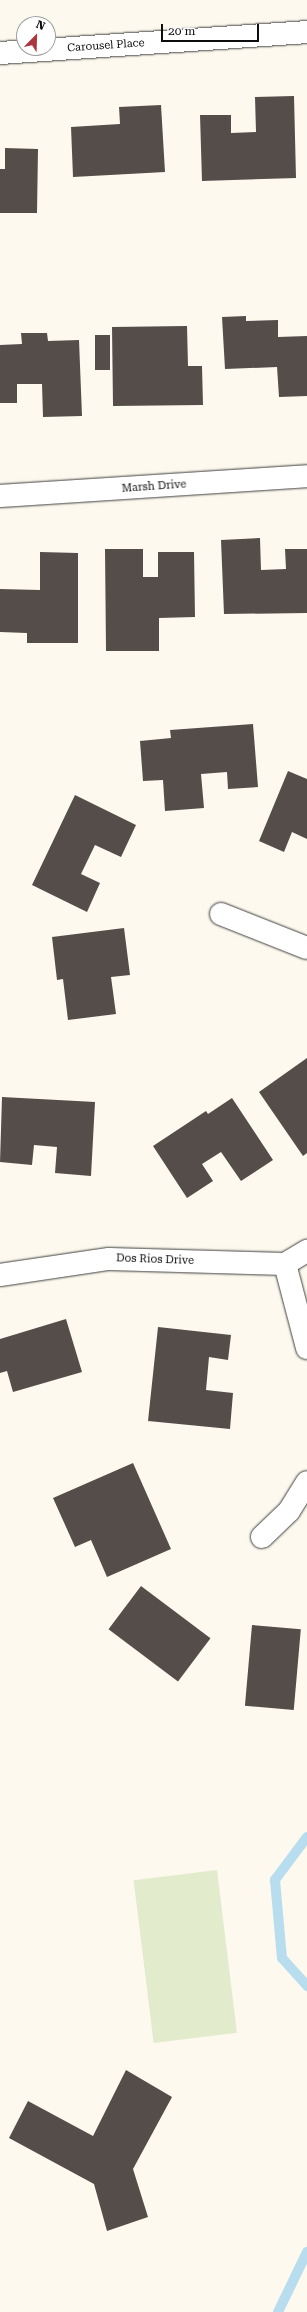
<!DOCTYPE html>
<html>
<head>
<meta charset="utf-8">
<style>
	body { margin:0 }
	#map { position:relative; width:307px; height:2312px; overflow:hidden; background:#fdf9ee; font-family:"Roboto Serif",serif }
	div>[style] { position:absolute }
	.pitch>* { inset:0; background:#e2eccc; transform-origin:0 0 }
	.stream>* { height:10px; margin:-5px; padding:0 5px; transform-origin:5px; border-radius:5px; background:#b8ddef }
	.building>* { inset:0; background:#544d4a; transform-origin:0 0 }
	.roads { filter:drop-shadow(0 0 1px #404040) drop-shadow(0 0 1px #404040) }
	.minor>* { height:22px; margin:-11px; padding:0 11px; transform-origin:11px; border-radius:11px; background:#fff }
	span { translate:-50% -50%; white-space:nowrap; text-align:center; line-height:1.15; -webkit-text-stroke:4px #fff; paint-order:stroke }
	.street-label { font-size:11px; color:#0d0d0d }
	.north { position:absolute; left:16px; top:16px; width:40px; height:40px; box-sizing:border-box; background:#fff; border:1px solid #9e9e9e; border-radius:50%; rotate:23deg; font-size:11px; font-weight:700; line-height:16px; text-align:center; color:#0d0d0d }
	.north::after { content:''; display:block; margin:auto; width:14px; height:18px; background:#ac3540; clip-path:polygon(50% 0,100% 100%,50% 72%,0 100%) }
	.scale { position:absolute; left:161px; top:24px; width:98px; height:18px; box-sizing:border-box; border:2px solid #0d0d0d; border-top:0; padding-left:5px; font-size:12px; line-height:14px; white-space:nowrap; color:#0d0d0d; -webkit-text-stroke:3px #fff; paint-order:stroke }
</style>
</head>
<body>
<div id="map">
	<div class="pitch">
		<div style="left:217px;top:1870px;width:164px;height:84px;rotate:83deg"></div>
	</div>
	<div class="stream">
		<div style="left:307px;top:1837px;width:54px;rotate:126.7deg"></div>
		<div style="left:275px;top:1880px;width:78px;rotate:84.9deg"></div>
		<div style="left:282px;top:1958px;width:38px;rotate:48deg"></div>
		<div style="left:278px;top:2312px;width:67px;rotate:-64.2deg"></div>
	</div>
	<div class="building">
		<div style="clip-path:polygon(294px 96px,296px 178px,202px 181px,200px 115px,231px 115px,231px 133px,256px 132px,255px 97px)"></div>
		<div style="clip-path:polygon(161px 105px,165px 172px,73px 177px,71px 127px,120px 124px,119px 107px)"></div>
		<div style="clip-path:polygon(5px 148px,38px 149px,37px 213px,0 213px,0 169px,5px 169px)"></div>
		<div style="clip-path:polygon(246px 316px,246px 321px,278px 320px,278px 337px,307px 336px,307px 396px,279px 397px,277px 367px,225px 369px,222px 317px)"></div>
		<div style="clip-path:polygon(187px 326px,188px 366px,202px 366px,203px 405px,113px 406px,112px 327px)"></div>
		<div style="clip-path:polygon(21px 333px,47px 333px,48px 341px,79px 340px,82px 416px,43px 417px,42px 384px,17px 384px,17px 403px,0 403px,0 345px,22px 344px)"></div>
		<div style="left:95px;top:335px;width:15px;height:35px"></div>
		<div style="clip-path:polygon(260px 538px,261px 570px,286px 569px,285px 549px,307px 549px,307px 613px,224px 614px,221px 540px)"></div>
		<div style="clip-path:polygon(105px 549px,143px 549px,143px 577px,158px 577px,158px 552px,194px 552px,195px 617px,159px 618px,159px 651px,106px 651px)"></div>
		<div style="clip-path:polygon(40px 552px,78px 553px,78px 643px,27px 643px,27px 633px,0 632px,0 589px,40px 590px)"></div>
		<div style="clip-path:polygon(253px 724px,258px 787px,228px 789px,227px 772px,201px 774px,204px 808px,165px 811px,163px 780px,143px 781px,140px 741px,171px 738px,170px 730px)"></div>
		<div style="clip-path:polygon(288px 771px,307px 779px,307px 839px,292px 832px,284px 852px,259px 841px)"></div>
		<div style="clip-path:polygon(75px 795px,136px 825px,121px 857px,95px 845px,81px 874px,100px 883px,87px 912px,32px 885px)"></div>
		<div style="clip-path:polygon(124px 928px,130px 975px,111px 977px,116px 1014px,68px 1020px,63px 979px,57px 980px,52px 937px)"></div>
		<div style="clip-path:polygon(307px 1058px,307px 1153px,303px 1156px,259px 1092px)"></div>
		<div style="clip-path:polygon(2px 1097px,95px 1102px,91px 1176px,55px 1173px,57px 1147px,34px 1145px,32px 1165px,0 1162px)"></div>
		<div style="clip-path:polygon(232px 1098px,273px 1160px,241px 1181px,221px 1152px,202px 1164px,213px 1181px,187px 1198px,153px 1146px,206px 1111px,208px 1114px)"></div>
		<div style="clip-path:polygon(66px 1319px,82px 1372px,13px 1392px,7px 1371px,0 1373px,0 1339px)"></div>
		<div style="clip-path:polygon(158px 1327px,231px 1335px,228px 1360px,209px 1357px,206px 1390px,233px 1393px,230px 1429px,148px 1421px)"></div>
		<div style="clip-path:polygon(133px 1463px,171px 1549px,107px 1577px,91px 1540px,75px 1547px,53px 1498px)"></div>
		<div style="left:141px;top:1586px;width:87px;height:54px;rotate:37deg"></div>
		<div style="left:252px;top:1625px;width:49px;height:81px;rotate:5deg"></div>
		<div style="clip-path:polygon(126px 2070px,172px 2097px,133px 2169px,148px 2217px,107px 2231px,94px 2184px,9px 2138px,28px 2101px,93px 2136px)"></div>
	</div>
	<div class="roads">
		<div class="minor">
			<div style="left:0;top:53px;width:308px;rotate:-3.9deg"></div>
			<div style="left:0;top:496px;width:308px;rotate:-3.7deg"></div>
			<div style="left:221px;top:914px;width:92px;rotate:21.6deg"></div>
			<div style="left:285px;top:1264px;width:87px;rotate:75.3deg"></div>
			<div style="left:0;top:1275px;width:110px;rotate:-8.4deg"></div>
			<div style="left:109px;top:1259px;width:176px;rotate:1.6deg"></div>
			<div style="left:285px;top:1264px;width:26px;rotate:-31deg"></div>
			<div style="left:262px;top:1537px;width:37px;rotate:-44deg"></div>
			<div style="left:289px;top:1511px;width:34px;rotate:-58deg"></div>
		</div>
	</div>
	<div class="street-label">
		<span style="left:106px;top:46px;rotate:-4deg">Carousel Place</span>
		<span style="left:154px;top:487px;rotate:-4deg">Marsh Drive</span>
		<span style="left:155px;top:1260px;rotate:2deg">Dos Rios Drive</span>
	</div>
	<div class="north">N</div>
	<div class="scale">20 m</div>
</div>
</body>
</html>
